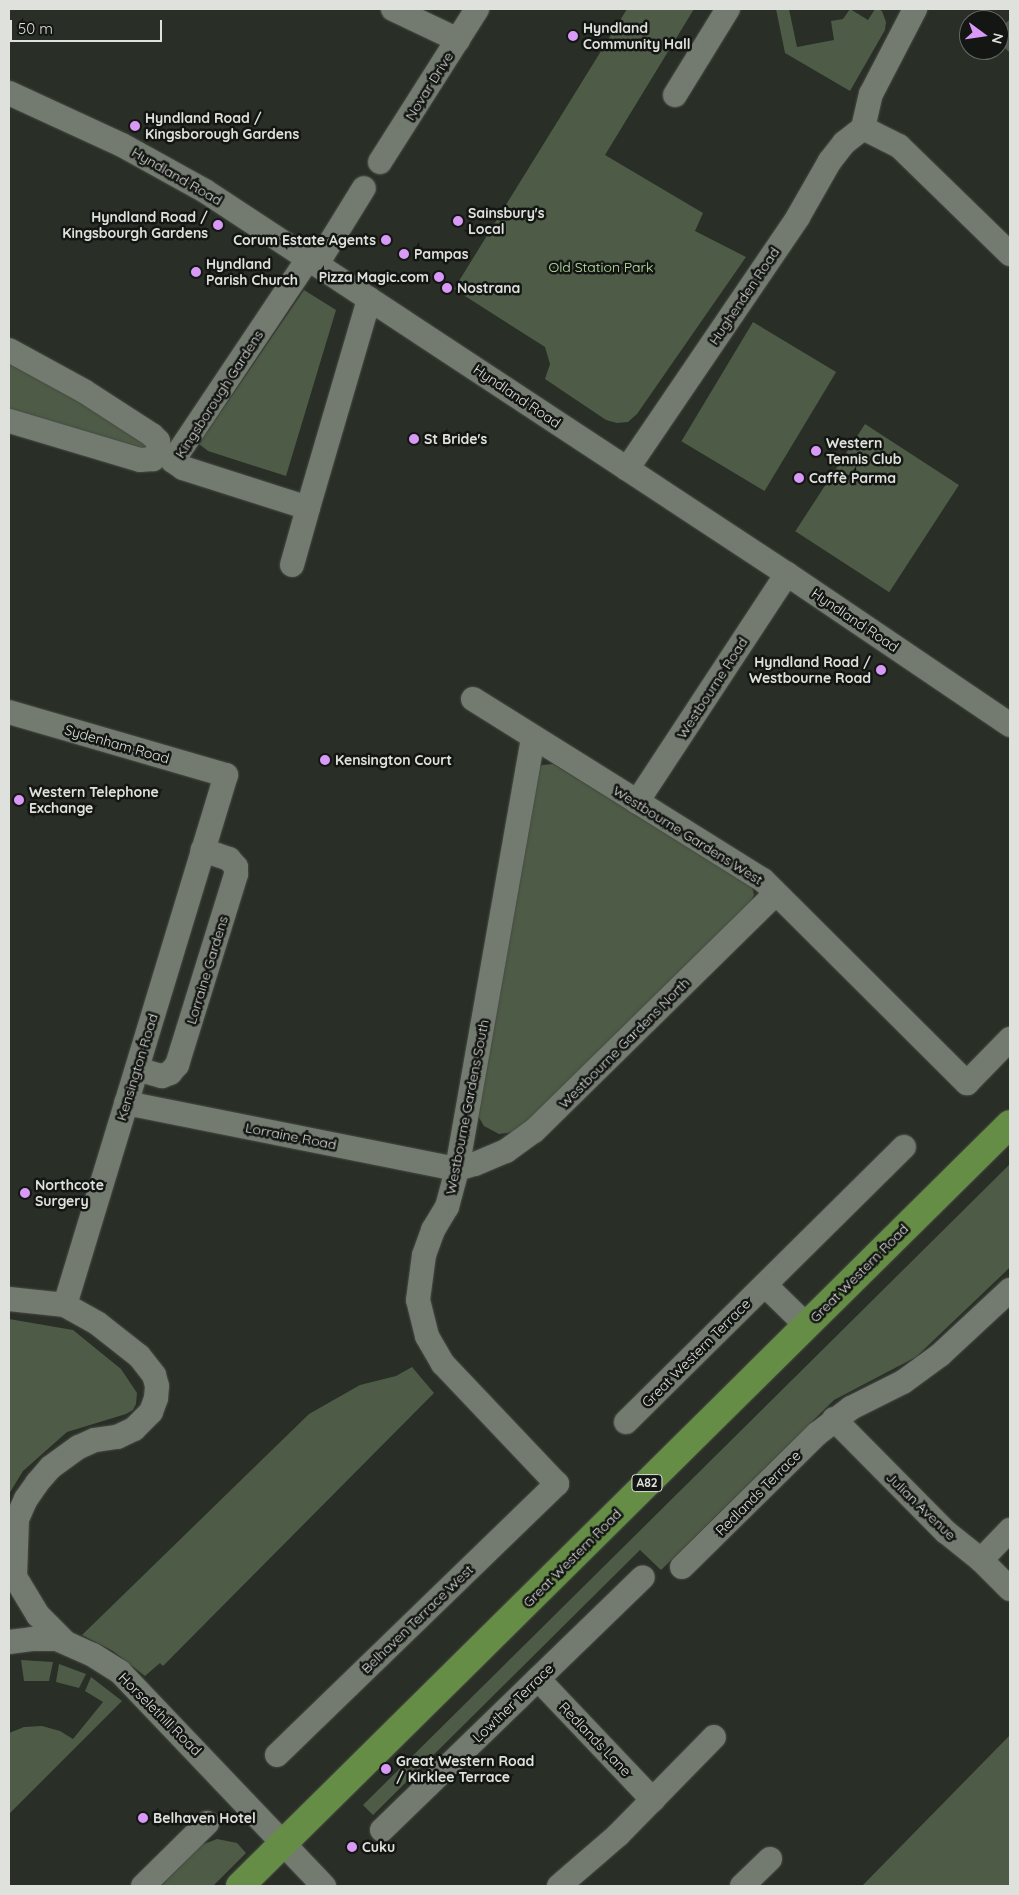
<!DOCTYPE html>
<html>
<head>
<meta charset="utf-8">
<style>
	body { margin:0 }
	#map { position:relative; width:1019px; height:1895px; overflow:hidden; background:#292e26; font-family:Quicksand,sans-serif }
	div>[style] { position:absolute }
	.green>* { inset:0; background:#4e5b46; transform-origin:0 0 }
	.roads { filter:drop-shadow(0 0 1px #474b44) drop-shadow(0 0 1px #474b44) }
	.minor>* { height:24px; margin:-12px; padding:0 12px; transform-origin:12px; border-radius:12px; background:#737a70 }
	.major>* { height:28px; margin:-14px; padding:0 14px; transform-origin:14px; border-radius:14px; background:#658d45 }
	.dots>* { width:14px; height:14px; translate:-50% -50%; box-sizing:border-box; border:2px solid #131612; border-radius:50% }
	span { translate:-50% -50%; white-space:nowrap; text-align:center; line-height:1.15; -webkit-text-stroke:5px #131612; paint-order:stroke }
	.shield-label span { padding:1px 4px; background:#131612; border:1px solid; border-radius:4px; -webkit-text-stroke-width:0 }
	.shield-label { font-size:12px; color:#dee1dc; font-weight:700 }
	.poi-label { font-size:14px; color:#dee1dc; font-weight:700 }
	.left { translate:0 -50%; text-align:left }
	.right { translate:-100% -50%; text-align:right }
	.street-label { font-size:14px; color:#dee1dc }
	.park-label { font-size:14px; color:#bde3a6 }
	.frame { position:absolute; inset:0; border:10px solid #dee1dc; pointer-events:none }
	.north { position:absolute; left:959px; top:10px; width:50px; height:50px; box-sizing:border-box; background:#131612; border:1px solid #646763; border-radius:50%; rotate:104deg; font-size:14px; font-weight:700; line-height:20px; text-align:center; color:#dee1dc }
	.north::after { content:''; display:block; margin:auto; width:18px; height:22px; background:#d99af7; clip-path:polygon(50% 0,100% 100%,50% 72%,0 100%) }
	.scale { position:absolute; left:10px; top:20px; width:152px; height:22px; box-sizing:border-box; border:2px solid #dee1dc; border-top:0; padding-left:6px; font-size:15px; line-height:18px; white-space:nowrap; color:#dee1dc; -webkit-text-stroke:4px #131612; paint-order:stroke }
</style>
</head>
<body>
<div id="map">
	<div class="green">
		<div style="clip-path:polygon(627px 9px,694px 9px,605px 155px,703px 213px,695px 231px,746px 257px,637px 414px,628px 422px,617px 423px,606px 420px,545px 379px,550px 364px,545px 347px,454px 289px)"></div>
		<div style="clip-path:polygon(776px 9px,789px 9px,797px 47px,834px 40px,831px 21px,843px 19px,850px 9px,868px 20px,875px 9px,878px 9px,882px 11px,886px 22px,885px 30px,850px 91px,785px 53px)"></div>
		<div style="clip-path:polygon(1010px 19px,1010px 53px,999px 42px,999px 30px)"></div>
		<div style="clip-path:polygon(304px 290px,336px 310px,286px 476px,208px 451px,199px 444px)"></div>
		<div style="left:753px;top:322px;width:97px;height:139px;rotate:31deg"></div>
		<div style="clip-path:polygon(9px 362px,71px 395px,146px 445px,146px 448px,144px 451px,9px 412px)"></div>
		<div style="left:865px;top:424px;width:112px;height:128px;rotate:33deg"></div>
		<div style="clip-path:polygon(553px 764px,752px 887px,754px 895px,751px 901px,532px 1119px,513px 1132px,499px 1134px,484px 1126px,478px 1116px,539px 769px,542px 765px)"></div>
		<div style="clip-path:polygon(1010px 1164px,1010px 1267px,1003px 1274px,916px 1357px,834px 1400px,661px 1570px,640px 1550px,373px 1815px,363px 1805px)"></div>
		<div style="clip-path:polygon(9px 1319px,73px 1330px,121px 1369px,137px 1393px,136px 1404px,133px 1410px,126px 1414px,67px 1432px,23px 1471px,9px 1494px)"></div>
		<div style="clip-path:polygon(412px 1367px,434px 1393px,163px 1666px,160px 1663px,145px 1676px,113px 1651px,82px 1635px,309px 1414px,360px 1385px,396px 1376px)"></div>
		<div style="clip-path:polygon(21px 1660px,53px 1662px,49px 1681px,24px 1681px)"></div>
		<div style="clip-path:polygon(59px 1664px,86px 1674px,79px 1688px,56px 1682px)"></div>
		<div style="clip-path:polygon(91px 1677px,122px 1701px,9px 1814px,9px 1733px,24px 1727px,42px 1726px,60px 1731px,73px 1739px,103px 1702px,85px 1691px)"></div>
		<div style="clip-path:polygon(1010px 1735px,1010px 1886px,862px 1886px)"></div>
		<div style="clip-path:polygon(217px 1839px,237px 1843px,246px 1853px,213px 1886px,161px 1886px,201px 1845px)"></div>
	</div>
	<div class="roads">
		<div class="minor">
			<div style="left:393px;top:9px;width:72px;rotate:25.5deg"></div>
			<div style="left:9px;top:93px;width:124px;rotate:24.7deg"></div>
			<div style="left:122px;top:145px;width:95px;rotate:29deg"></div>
			<div style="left:205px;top:191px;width:697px;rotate:33.35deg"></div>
			<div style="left:787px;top:574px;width:269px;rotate:34.1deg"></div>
			<div style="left:675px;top:95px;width:101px;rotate:-58.4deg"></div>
			<div style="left:863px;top:128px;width:40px;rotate:26.6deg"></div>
			<div style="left:899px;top:146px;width:155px;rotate:44.2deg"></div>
			<div style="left:863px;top:128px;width:35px;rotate:-77deg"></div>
			<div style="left:871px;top:94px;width:96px;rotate:-62.6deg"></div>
			<div style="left:380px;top:162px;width:181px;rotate:-57.6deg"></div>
			<div style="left:308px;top:259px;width:243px;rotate:123.8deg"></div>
			<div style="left:173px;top:461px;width:12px;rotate:35deg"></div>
			<div style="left:183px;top:468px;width:131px;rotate:17.7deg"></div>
			<div style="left:308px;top:508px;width:218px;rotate:-73.7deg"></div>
			<div style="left:317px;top:264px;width:89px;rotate:-58.3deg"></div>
			<div style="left:9px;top:350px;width:85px;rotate:28.7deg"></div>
			<div style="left:84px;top:391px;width:81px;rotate:32.9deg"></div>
			<div style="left:152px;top:435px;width:8px;rotate:45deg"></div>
			<div style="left:158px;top:441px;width:8px;rotate:83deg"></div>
			<div style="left:159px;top:449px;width:12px;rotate:121deg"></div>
			<div style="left:153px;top:459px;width:13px;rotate:176deg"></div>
			<div style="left:140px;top:460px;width:137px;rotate:-163.4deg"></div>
			<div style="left:627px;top:469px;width:305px;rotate:-55.8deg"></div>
			<div style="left:798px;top:217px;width:64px;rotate:-60.3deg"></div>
			<div style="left:830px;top:161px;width:23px;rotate:-52deg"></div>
			<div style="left:844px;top:143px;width:24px;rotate:-38deg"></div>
			<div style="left:292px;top:565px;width:59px;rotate:-74.3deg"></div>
			<div style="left:473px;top:699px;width:342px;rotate:32deg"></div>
			<div style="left:763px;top:880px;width:288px;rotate:44.9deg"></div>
			<div style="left:967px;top:1083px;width:62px;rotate:-45.7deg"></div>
			<div style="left:9px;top:712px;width:226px;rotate:16.2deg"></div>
			<div style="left:226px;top:775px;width:554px;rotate:106.9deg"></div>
			<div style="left:65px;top:1305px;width:56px;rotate:-173.9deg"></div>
			<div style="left:637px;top:802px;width:273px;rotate:-56.7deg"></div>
			<div style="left:137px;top:1069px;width:26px;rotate:16deg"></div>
			<div style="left:162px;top:1076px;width:9px;rotate:-21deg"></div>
			<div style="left:170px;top:1073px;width:11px;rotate:-49deg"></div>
			<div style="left:177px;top:1065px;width:200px;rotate:-72.8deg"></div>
			<div style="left:236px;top:874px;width:7px;rotate:-90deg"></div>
			<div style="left:236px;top:867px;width:11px;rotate:-131deg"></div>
			<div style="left:229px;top:859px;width:28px;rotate:-161deg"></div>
			<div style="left:126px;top:1103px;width:338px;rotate:11.3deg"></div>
			<div style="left:457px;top:1169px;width:19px;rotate:-16deg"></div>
			<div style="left:475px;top:1164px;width:34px;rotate:-23deg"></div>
			<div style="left:506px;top:1151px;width:34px;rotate:-36deg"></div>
			<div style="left:534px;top:1131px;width:339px;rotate:-44.5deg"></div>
			<div style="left:765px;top:1285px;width:57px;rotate:44.3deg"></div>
			<div style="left:834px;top:1419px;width:159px;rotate:45.3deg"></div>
			<div style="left:946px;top:1532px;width:45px;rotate:38.7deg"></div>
			<div style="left:981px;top:1560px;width:41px;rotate:45deg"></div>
			<div style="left:626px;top:1422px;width:391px;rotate:-44.7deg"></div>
			<div style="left:981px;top:1560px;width:42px;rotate:-46deg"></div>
			<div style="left:9px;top:1567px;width:56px;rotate:58.9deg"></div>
			<div style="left:38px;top:1615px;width:37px;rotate:45deg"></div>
			<div style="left:682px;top:1567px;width:190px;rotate:-44.6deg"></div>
			<div style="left:817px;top:1434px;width:43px;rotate:-37.4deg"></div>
			<div style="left:851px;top:1408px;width:58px;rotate:-26.6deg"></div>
			<div style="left:903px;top:1382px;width:46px;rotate:-36.1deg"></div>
			<div style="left:940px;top:1355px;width:96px;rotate:-42.9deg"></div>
			<div style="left:15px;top:1577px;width:58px;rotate:-88deg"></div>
			<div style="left:17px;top:1519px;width:22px;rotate:-66deg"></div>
			<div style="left:26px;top:1499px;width:19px;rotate:-55deg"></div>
			<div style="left:37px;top:1483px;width:21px;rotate:-49deg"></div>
			<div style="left:51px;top:1467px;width:34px;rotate:-36deg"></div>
			<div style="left:79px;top:1447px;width:17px;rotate:-24deg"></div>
			<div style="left:95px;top:1440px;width:22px;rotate:-8deg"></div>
			<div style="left:117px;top:1437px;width:19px;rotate:-25deg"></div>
			<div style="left:134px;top:1429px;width:24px;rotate:-45deg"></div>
			<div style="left:151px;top:1412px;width:15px;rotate:-70deg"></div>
			<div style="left:156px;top:1398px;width:12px;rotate:-85deg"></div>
			<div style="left:157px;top:1386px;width:11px;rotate:-105deg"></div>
			<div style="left:154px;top:1375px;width:24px;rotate:-128deg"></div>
			<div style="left:139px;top:1356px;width:53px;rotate:-141.8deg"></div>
			<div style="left:97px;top:1323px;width:37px;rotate:-151deg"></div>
			<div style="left:9px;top:1642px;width:23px;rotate:-7deg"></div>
			<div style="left:32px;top:1639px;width:25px"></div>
			<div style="left:57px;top:1639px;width:39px;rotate:24deg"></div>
			<div style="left:93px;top:1655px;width:32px;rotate:32deg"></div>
			<div style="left:120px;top:1672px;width:296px;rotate:46.4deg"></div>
			<div style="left:538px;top:1679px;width:167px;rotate:46.5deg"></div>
			<div style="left:277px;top:1755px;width:390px;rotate:-44.1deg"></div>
			<div style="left:557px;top:1484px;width:166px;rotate:-133.5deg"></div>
			<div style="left:443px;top:1364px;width:32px;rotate:-120deg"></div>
			<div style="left:427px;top:1336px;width:37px;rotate:-104deg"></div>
			<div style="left:418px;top:1300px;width:45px;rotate:-82.4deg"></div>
			<div style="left:424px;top:1255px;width:27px;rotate:-70deg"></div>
			<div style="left:433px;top:1230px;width:27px;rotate:-59deg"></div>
			<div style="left:447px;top:1207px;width:39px;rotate:-75deg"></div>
			<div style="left:457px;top:1169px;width:438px;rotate:-80deg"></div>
			<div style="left:382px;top:1830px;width:363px;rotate:-44.1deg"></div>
			<div style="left:143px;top:1886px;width:90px;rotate:-44.5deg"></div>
			<div style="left:559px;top:1886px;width:78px;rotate:-40.8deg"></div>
			<div style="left:618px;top:1835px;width:137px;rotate:-45.6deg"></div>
			<div style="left:742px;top:1886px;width:39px;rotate:-44deg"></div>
		</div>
		<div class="major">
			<div style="left:240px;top:1886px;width:1083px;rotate:-44.7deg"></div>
		</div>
	</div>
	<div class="dots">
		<div style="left:573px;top:36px;background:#d99af7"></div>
		<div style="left:135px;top:126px;background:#d99af7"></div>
		<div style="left:458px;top:221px;background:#d99af7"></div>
		<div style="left:218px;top:225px;background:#d99af7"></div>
		<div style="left:386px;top:240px;background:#d99af7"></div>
		<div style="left:404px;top:254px;background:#d99af7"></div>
		<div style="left:196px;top:272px;background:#d99af7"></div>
		<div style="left:439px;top:277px;background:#d99af7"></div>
		<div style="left:447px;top:288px;background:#d99af7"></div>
		<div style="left:414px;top:439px;background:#d99af7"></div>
		<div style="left:816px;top:451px;background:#d99af7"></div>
		<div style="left:799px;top:478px;background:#d99af7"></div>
		<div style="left:881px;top:670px;background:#d99af7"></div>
		<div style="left:325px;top:760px;background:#d99af7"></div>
		<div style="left:19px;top:800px;background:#d99af7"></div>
		<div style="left:25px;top:1193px;background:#d99af7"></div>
		<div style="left:386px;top:1769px;background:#d99af7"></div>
		<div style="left:143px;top:1818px;background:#d99af7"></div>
		<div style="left:352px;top:1847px;background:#d99af7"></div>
	</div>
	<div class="shield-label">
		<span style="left:647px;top:1483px">A82</span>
	</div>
	<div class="poi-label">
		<span class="left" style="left:583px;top:36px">Hyndland<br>Community Hall</span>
		<span class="left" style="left:145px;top:126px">Hyndland Road /<br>Kingsborough Gardens</span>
		<span class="left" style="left:468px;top:221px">Sainsbury's<br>Local</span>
		<span class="right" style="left:208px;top:225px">Hyndland Road /<br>Kingsbourgh Gardens</span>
		<span class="right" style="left:376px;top:240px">Corum Estate Agents</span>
		<span class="left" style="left:414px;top:254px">Pampas</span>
		<span class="left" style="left:206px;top:272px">Hyndland<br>Parish Church</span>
		<span class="right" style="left:429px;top:277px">Pizza Magic.com</span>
		<span class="left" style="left:457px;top:288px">Nostrana</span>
		<span class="left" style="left:424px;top:439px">St Bride's</span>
		<span class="left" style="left:826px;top:451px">Western<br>Tennis Club</span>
		<span class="left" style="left:809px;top:478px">Caffè Parma</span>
		<span class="right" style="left:871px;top:670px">Hyndland Road /<br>Westbourne Road</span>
		<span class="left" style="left:335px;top:760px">Kensington Court</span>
		<span class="left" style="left:29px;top:800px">Western Telephone<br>Exchange</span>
		<span class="left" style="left:35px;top:1193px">Northcote<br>Surgery</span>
		<span class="left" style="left:396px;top:1769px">Great Western Road<br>/ Kirklee Terrace</span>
		<span class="left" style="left:153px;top:1818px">Belhaven Hotel</span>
		<span class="left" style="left:362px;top:1847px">Cuku</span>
	</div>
	<div class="street-label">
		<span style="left:429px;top:86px;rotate:-58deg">Novar Drive</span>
		<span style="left:177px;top:176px;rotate:30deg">Hyndland Road</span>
		<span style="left:744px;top:296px;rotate:-56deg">Hughenden Road</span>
		<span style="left:219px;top:394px;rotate:-57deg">Kingsborough Gardens</span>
		<span style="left:517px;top:396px;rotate:34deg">Hyndland Road</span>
		<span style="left:855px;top:620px;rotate:34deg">Hyndland Road</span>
		<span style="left:712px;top:688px;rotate:-57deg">Westbourne Road</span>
		<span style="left:117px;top:744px;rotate:16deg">Sydenham Road</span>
		<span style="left:688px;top:835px;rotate:32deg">Westbourne Gardens West</span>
		<span style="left:207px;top:970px;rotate:-73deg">Lorraine Gardens</span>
		<span style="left:624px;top:1043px;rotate:-45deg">Westbourne Gardens North</span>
		<span style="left:137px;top:1067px;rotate:-73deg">Kensington Road</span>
		<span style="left:467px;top:1107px;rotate:-79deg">Westbourne Gardens South</span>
		<span style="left:291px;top:1136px;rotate:11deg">Lorraine Road</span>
		<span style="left:859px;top:1273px;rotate:-45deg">Great Western Road</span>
		<span style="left:696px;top:1353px;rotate:-45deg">Great Western Terrace</span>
		<span style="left:758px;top:1493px;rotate:-45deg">Redlands Terrace</span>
		<span style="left:921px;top:1506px;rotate:44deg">Julian Avenue</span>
		<span style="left:572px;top:1558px;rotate:-45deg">Great Western Road</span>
		<span style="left:417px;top:1619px;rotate:-44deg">Belhaven Terrace West</span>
		<span style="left:513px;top:1703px;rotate:-44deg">Lowther Terrace</span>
		<span style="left:160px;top:1714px;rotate:45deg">Horselethill Road</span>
		<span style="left:595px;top:1739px;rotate:46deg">Redlands Lane</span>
	</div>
	<div class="park-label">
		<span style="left:601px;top:267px">Old Station Park</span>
	</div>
	<div class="frame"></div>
	<div class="north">N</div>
	<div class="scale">50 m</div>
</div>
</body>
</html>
